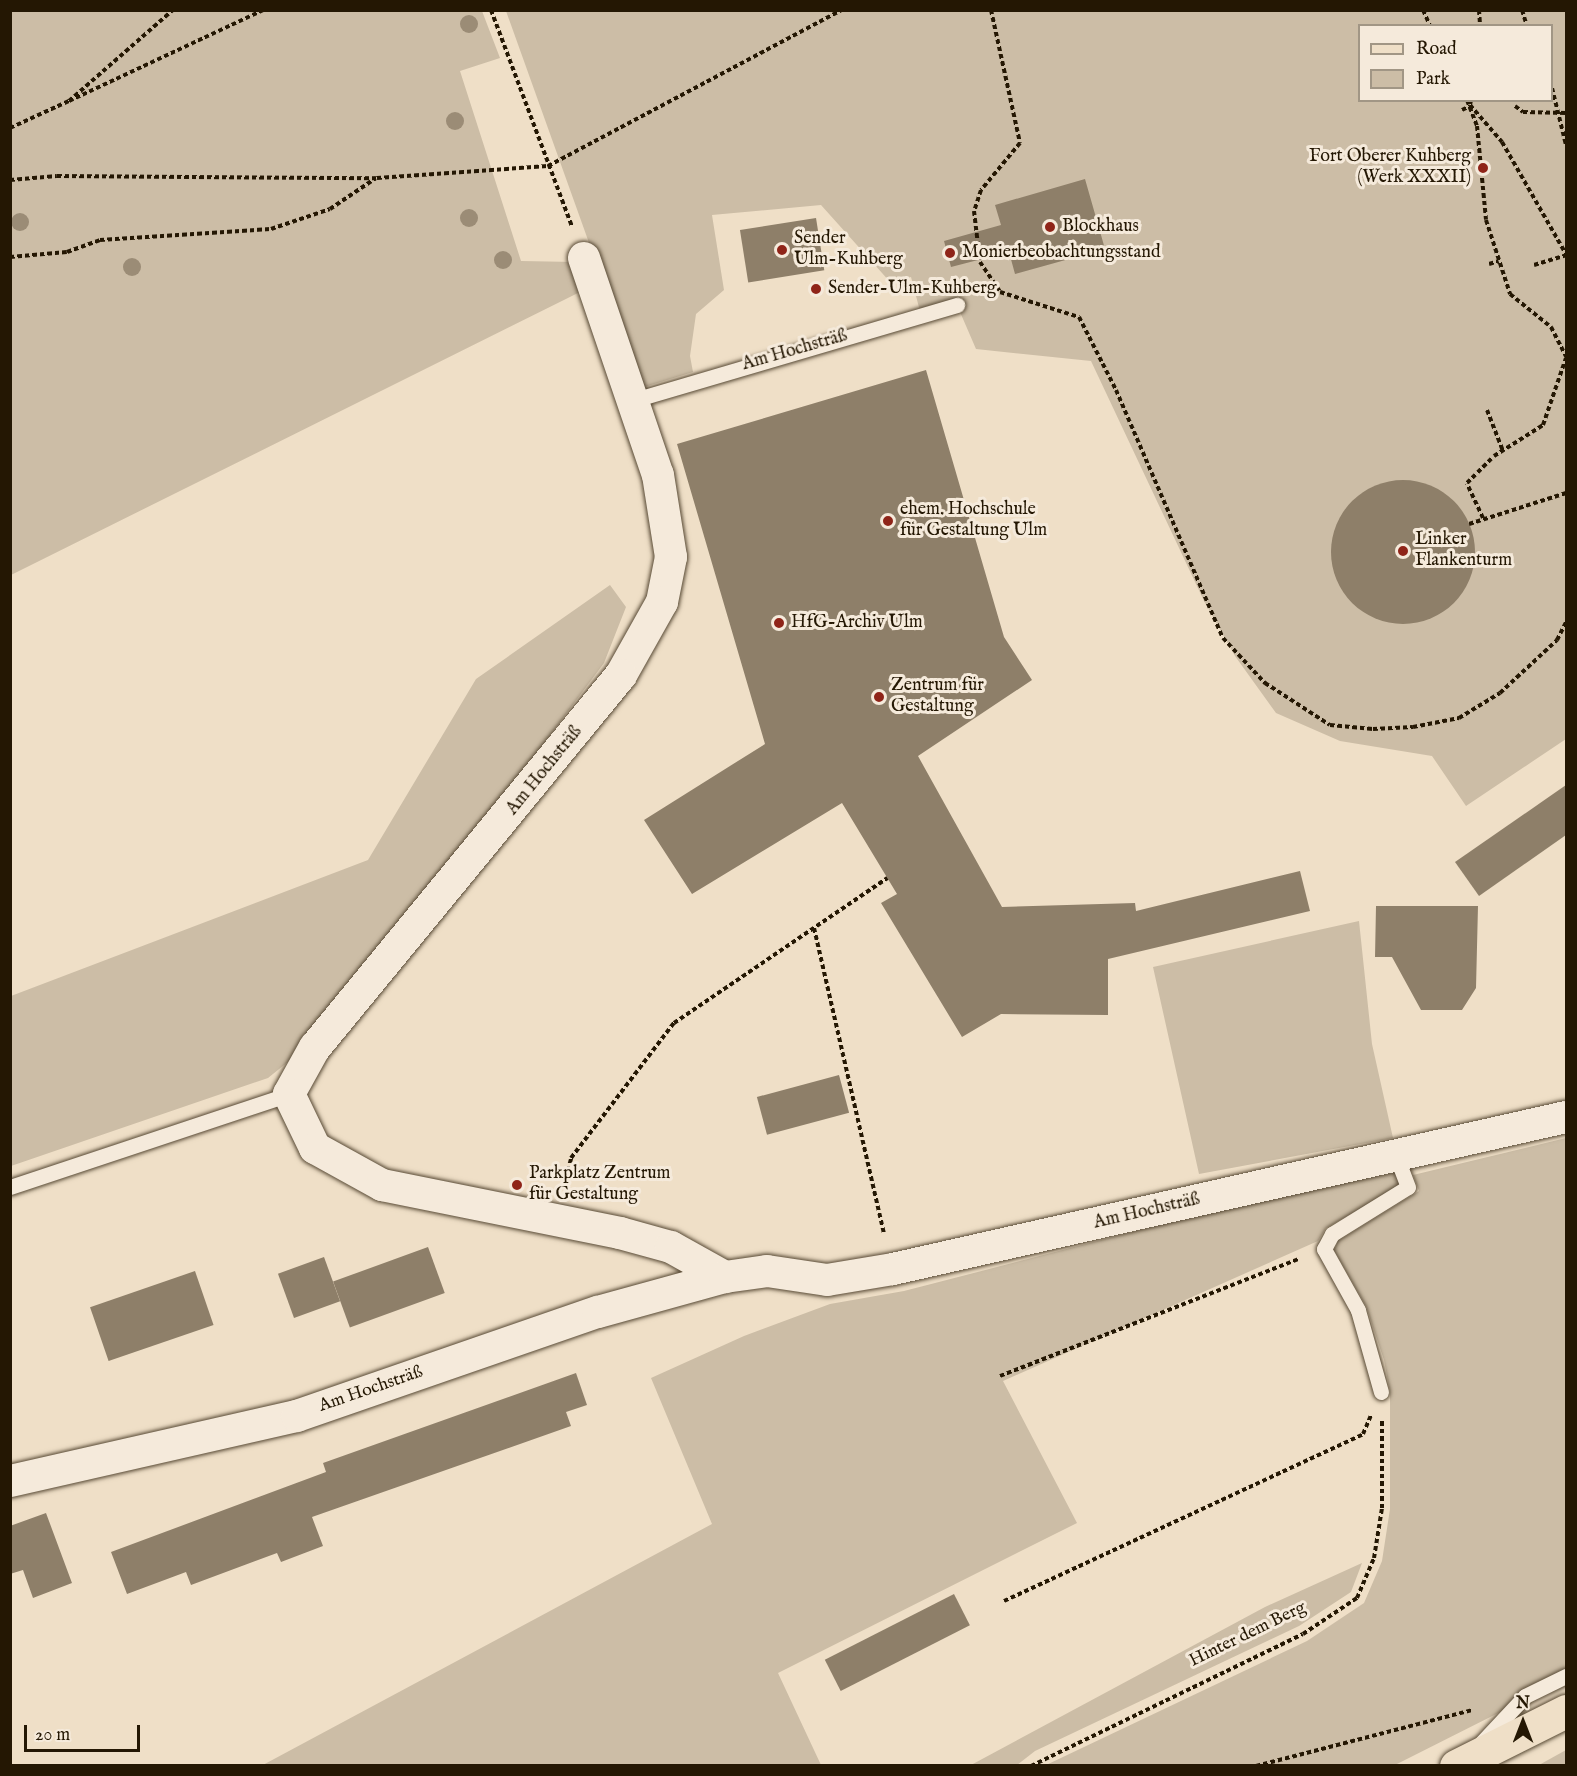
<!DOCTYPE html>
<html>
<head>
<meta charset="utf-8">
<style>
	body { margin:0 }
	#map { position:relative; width:1577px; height:1776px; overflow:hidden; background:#efdfc7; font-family:"IM FELL English",serif }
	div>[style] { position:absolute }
	.green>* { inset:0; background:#ccbda6 }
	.building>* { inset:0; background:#8e7f69; transform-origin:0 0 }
	.round { border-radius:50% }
	.path>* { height:4px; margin-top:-2px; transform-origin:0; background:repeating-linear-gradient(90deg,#241703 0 4.5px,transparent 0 7.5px) }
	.roads { filter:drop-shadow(0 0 2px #574934) drop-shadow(0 0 2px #574934) }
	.service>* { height:15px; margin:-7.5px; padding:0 7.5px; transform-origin:7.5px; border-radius:7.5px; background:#f5eadb }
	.minor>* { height:32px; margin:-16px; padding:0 16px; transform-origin:16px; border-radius:16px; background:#f5eadb }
	.primary>* { height:33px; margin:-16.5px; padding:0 16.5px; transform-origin:16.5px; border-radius:16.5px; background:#efdfc7 }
	.trees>* { width:18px; height:18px; margin:-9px; border-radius:50%; background:#9b8c76 }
	.dots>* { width:16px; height:16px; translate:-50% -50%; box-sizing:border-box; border:3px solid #f5eadb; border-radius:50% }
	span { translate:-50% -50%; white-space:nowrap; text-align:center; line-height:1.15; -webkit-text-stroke:6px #f5eadb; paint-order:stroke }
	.poi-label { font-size:18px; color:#241703 }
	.right { translate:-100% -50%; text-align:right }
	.left { translate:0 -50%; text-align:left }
	.street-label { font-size:18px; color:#241703 }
	.frame { position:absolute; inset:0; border:12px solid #241703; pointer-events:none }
	.legend { position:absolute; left:1358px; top:24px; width:195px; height:78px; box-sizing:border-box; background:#f5eadb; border:2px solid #a19685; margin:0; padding:8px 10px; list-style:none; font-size:18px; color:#241703 }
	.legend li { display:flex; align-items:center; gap:12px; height:30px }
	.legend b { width:30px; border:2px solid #a19685 }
	.north { position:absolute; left:1493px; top:1692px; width:60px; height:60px; -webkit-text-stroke:4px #f5eadb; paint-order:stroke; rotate:0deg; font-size:16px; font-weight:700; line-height:24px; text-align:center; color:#241703 }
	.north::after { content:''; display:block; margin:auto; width:21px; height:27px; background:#241703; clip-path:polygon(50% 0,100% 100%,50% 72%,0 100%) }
	.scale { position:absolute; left:24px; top:1725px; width:116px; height:27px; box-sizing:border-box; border:3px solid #241703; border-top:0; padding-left:8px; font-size:18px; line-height:21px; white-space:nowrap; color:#241703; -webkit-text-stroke:4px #f5eadb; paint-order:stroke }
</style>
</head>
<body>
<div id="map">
	<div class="green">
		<div style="clip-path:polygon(11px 11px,482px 11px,500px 58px,460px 71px,521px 261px,575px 262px,580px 292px,11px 575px)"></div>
		<div style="clip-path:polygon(evenodd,506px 11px,1566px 11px,1566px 739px,1466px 806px,1432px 756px,1340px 741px,1276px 713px,1235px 656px,1204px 601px,1091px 361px,976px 349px,957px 305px,921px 315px,911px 277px,891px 283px,821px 205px,712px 215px,724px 290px,696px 314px,690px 356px,693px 372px,641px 388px,506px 11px,1360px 26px,1552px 26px,1552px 100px,1360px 100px,1360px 26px)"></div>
		<div style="clip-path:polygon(610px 585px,626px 607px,604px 663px,518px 778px,299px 1053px,268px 1078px,11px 1166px,11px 996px,368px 860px,476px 679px)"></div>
		<div style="clip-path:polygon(1359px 921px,1372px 1044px,1393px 1138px,1199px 1174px,1153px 967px)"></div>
		<div style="clip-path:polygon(1566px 1138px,1566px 1679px,1395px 1765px,1044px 1766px,1307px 1641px,1364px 1603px,1382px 1561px,1390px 1509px,1390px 1392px,1384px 1360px,1366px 1306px,1334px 1250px,1338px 1241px,1419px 1191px,1413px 1175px)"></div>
		<div style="clip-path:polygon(1396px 1172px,1400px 1186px,1326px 1228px,1318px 1241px,1003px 1381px,1077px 1523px,778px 1673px,821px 1765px,261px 1766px,712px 1524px,651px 1378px,744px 1336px,830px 1304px,904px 1291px,1214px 1211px)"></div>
		<div style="clip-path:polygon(1362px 1563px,1351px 1592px,1299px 1626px,1035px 1751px,1017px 1765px,971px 1765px,1265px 1607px)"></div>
		<div style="clip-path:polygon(1566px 1750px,1566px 1765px,1539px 1765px)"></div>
	</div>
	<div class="building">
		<div style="clip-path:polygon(1085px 179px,1105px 249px,1015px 274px,1009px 252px,951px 267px,944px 241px,1001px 225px,995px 205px)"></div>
		<div style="left:816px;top:218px;width:53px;height:77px;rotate:81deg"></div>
		<div style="clip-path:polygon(926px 370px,1004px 637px,1032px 680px,918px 756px,1002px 907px,1135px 903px,1136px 911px,1300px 871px,1310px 911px,1108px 959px,1108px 1015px,1001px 1014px,962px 1037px,881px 903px,897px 894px,842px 803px,692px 894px,644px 820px,765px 744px,677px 444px)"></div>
		<div class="round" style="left:1331px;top:480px;width:144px;height:144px"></div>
		<div style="clip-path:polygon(1566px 785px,1566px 835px,1479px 896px,1455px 862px)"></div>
		<div style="clip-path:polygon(1376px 906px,1478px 906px,1476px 988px,1462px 1010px,1421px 1010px,1392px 957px,1375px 957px)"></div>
		<div style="left:839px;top:1075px;width:39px;height:85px;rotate:75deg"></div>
		<div style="left:428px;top:1247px;width:49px;height:101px;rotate:70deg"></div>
		<div style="left:324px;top:1257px;width:47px;height:49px;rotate:70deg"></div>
		<div style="left:195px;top:1271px;width:57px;height:111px;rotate:71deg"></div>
		<div style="clip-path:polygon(576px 1373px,587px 1405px,566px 1412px,571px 1426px,312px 1517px,323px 1546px,281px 1562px,277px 1553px,191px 1585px,186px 1572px,127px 1594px,111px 1552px,326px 1472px,323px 1463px)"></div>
		<div style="clip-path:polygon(46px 1513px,72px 1583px,33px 1598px,23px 1570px,10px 1574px,10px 1526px)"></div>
		<div style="left:954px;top:1594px;width:35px;height:145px;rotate:63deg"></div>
	</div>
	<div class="path">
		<div style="left:491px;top:10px;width:232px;rotate:69.5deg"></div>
		<div style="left:991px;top:10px;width:136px;rotate:77.7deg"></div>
		<div style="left:1020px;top:143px;width:61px;rotate:129.7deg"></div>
		<div style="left:981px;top:190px;width:22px;rotate:108deg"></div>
		<div style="left:974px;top:211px;width:51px;rotate:83.3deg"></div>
		<div style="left:980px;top:262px;width:36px;rotate:56deg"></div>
		<div style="left:1000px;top:292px;width:83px;rotate:17.6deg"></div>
		<div style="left:1079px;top:317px;width:82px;rotate:63.1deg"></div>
		<div style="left:1116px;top:390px;width:270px;rotate:66.7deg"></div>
		<div style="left:1223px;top:638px;width:62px;rotate:47deg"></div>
		<div style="left:1265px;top:683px;width:77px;rotate:32.9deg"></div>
		<div style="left:1330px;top:725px;width:43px;rotate:5.3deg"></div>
		<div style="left:1373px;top:729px;width:40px;rotate:-2.9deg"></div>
		<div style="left:1413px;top:727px;width:47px;rotate:-11.1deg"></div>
		<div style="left:1459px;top:718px;width:48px;rotate:-31.4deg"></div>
		<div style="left:1500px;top:693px;width:78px;rotate:-42.9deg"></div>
		<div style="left:1557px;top:640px;width:20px;rotate:-63deg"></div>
		<div style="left:1423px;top:10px;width:17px;rotate:66deg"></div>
		<div style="left:1479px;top:10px;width:16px;rotate:86deg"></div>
		<div style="left:1522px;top:10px;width:17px;rotate:73deg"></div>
		<div style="left:1552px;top:88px;width:59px;rotate:76.2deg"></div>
		<div style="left:1467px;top:100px;width:28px;rotate:69deg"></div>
		<div style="left:1477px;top:126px;width:94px;rotate:84.5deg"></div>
		<div style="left:1486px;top:220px;width:78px;rotate:72deg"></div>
		<div style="left:1510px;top:294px;width:53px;rotate:38.8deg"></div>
		<div style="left:1551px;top:327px;width:33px;rotate:63deg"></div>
		<div style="left:1471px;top:100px;width:5px;rotate:101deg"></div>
		<div style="left:1470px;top:105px;width:49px;rotate:49.1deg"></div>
		<div style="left:1502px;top:142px;width:129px;rotate:60.3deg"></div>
		<div style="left:69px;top:101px;width:214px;rotate:-25.1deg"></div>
		<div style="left:1515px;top:106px;width:10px;rotate:37deg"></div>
		<div style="left:1523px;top:112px;width:43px;rotate:1.3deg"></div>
		<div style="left:1462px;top:110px;width:9px;rotate:-27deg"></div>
		<div style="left:10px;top:128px;width:65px;rotate:-24.6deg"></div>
		<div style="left:69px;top:101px;width:138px;rotate:-41.2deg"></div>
		<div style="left:10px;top:180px;width:47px;rotate:-4.9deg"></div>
		<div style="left:57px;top:176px;width:320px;rotate:0.4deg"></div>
		<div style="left:377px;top:178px;width:171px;rotate:-4deg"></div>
		<div style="left:548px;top:166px;width:333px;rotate:-28deg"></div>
		<div style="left:10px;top:257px;width:57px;rotate:-5deg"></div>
		<div style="left:67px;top:252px;width:35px;rotate:-20deg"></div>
		<div style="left:100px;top:240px;width:171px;rotate:-3.7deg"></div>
		<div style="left:271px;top:229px;width:62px;rotate:-18.7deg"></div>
		<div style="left:330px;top:209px;width:55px;rotate:-34deg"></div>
		<div style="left:1489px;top:264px;width:10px;rotate:-17deg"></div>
		<div style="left:1534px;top:265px;width:34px;rotate:-17deg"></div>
		<div style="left:1487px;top:410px;width:44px;rotate:68.7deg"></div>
		<div style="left:1483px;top:518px;width:38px;rotate:-115deg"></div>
		<div style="left:1467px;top:483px;width:38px;rotate:-45deg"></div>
		<div style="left:1494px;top:456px;width:58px;rotate:-32.3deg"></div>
		<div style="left:1543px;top:425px;width:71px;rotate:-71.1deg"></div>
		<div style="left:1469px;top:524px;width:102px;rotate:-17.7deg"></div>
		<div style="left:814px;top:928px;width:314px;rotate:77.1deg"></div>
		<div style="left:564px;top:1185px;width:28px;rotate:-75deg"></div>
		<div style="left:571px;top:1158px;width:170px;rotate:-52.7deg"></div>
		<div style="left:674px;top:1023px;width:258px;rotate:-34.2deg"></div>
		<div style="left:1000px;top:1376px;width:320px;rotate:-21.4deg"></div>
		<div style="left:1004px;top:1601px;width:396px;rotate:-24.9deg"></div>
		<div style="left:1363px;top:1434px;width:21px;rotate:-67deg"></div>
		<div style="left:1031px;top:1766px;width:302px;rotate:-25.9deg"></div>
		<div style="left:1303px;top:1634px;width:65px;rotate:-33.7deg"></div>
		<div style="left:1357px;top:1598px;width:43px;rotate:-67deg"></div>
		<div style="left:1374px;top:1558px;width:51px;rotate:-80.9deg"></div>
		<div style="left:1382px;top:1508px;width:88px;rotate:-90deg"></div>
		<div style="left:1256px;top:1766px;width:223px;rotate:-14.5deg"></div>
	</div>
	<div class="roads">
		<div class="service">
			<div style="left:634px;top:400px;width:337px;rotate:-16.4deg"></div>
			<div style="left:10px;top:1187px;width:294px;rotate:-18.4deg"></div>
			<div style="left:1381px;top:1392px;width:85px;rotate:-105.7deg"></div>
			<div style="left:1358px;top:1310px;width:70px;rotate:-119.1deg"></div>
			<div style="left:1324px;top:1249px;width:17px;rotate:-62deg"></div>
			<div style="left:1332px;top:1234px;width:89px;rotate:-31.7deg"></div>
			<div style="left:1408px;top:1187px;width:31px;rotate:-111deg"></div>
			<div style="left:1481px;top:1743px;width:64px;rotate:-46.9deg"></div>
			<div style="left:1525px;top:1696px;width:46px;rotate:-26deg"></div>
		</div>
		<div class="minor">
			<div style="left:584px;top:258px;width:229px;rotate:71.2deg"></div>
			<div style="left:658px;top:475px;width:83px;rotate:81deg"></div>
			<div style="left:671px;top:557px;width:46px;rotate:101.3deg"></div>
			<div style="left:662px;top:602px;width:84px;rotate:119.3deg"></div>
			<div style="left:621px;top:675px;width:482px;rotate:129.4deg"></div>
			<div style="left:315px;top:1047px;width:54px;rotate:119deg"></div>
			<div style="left:289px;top:1094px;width:60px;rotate:64.3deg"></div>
			<div style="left:315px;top:1148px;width:77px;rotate:28.9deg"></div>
			<div style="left:382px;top:1185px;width:243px;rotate:11.4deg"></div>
			<div style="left:620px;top:1233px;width:53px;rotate:15.4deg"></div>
			<div style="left:671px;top:1247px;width:62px;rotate:29.1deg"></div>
			<div style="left:10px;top:1481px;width:294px;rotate:-12.8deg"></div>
			<div style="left:297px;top:1416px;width:318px;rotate:-19.1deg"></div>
			<div style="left:598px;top:1312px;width:132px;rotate:-15.4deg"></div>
			<div style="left:725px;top:1277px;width:42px;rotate:-8.1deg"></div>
			<div style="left:767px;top:1271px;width:61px;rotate:8.5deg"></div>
			<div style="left:827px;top:1280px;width:67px;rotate:-9.5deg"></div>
			<div style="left:893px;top:1269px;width:690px;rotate:-12.73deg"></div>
		</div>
		<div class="primary">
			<div style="left:1456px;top:1766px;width:123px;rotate:-26.6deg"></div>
		</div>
	</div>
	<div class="trees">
		<div style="left:469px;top:24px"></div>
		<div style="left:455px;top:121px"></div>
		<div style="left:469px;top:218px"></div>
		<div style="left:20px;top:222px"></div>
		<div style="left:503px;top:260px"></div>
		<div style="left:132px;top:267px"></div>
	</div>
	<div class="dots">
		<div style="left:1483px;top:168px;background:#8f2418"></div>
		<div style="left:1050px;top:227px;background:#8f2418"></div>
		<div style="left:782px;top:250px;background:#8f2418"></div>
		<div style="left:950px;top:253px;background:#8f2418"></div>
		<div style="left:816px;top:289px;background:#8f2418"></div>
		<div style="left:888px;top:521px;background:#8f2418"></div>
		<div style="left:1403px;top:551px;background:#8f2418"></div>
		<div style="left:779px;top:623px;background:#8f2418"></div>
		<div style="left:879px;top:697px;background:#8f2418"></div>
		<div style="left:517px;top:1185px;background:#8f2418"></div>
	</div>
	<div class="poi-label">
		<span class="right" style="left:1471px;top:168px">Fort Oberer Kuhberg<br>(Werk XXXII)</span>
		<span class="left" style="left:1062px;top:227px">Blockhaus</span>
		<span class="left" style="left:794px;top:250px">Sender<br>Ulm-Kuhberg</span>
		<span class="left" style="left:962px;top:253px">Monierbeobachtungsstand</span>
		<span class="left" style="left:828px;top:289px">Sender-Ulm-Kuhberg</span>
		<span class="left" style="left:900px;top:521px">ehem. Hochschule<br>für Gestaltung Ulm</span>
		<span class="left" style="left:1415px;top:551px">Linker<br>Flankenturm</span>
		<span class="left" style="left:791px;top:623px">HfG-Archiv Ulm</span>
		<span class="left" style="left:891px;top:697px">Zentrum für<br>Gestaltung</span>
		<span class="left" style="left:529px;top:1185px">Parkplatz Zentrum<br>für Gestaltung</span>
	</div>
	<div class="street-label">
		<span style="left:795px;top:351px;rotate:-16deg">Am Hochsträß</span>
		<span style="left:545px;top:771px;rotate:-51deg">Am Hochsträß</span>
		<span style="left:1147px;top:1212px;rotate:-13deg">Am Hochsträß</span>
		<span style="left:371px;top:1390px;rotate:-19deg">Am Hochsträß</span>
		<span style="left:1248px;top:1635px;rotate:-26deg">Hinter dem Berg</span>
	</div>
	<div class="frame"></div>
	<ul class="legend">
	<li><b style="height:8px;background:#efdfc7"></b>Road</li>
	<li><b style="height:16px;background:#ccbda6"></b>Park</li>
	</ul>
	<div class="north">N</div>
	<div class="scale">20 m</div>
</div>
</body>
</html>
